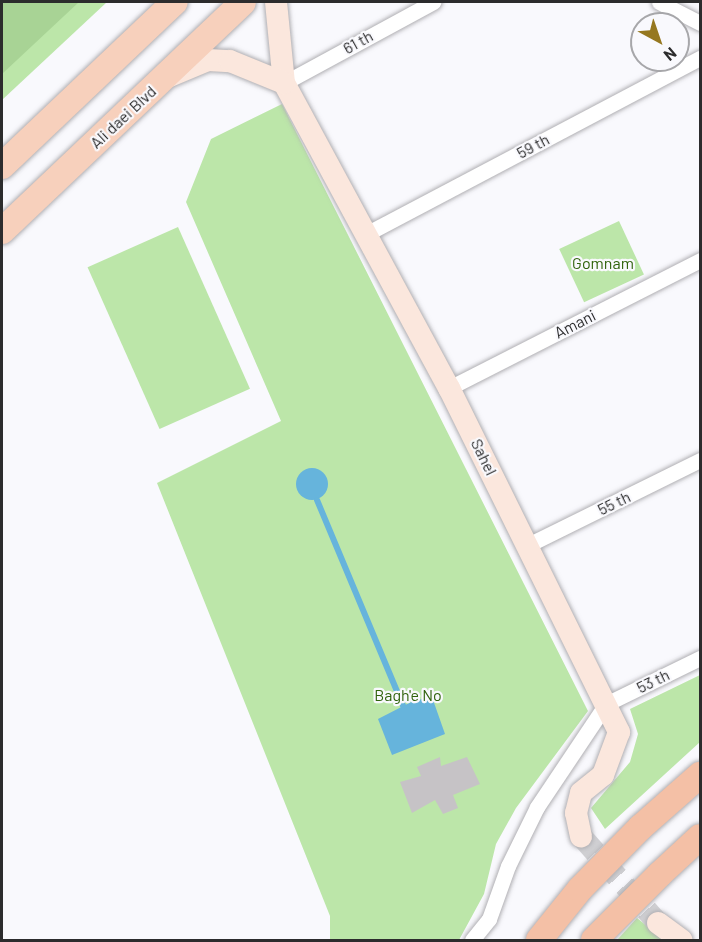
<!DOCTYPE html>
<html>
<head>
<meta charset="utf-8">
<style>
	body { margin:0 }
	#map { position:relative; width:702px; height:942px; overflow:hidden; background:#f9f9fd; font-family:Barlow,sans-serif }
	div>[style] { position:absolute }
	.green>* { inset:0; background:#bce6a9; transform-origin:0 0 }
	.forest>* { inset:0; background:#a8d395 }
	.water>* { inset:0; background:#66b4dc }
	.round { border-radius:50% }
	.stream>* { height:6px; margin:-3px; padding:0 3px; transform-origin:3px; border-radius:3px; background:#66b4dc }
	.building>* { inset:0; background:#c6c3c6 }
	.secondary-tunnel>* { height:22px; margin-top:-11px; transform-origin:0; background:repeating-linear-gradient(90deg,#d0d0d3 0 22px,transparent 0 33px) }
	.roads { filter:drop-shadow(0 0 2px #b0afb3) drop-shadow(0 0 2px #b0afb3) }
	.minor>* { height:15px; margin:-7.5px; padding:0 7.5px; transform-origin:7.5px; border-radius:7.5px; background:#fff }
	.secondary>* { height:22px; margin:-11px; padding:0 11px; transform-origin:11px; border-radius:11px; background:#fbe7dd }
	.primary>* { height:26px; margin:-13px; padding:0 13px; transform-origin:13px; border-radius:13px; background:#f7d0bc }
	.trunk>* { height:26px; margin:-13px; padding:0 13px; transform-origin:13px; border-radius:13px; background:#f4c0a6 }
	span { translate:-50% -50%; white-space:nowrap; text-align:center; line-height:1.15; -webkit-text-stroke:4.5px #f9f9fd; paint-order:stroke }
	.street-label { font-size:16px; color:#2c2c2d }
	.park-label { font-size:16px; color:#30630c }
	.frame { position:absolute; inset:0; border:3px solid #2c2c2d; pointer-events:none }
	.north { position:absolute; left:630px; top:12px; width:60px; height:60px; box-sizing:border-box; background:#f9f9fd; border:2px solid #a7a7aa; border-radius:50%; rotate:140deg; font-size:16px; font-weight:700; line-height:24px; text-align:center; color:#2c2c2d }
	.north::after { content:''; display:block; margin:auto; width:21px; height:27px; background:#967820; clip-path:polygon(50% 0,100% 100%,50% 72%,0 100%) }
</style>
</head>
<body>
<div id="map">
	<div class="green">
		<div style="clip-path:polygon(2px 2px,107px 2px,2px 100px)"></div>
		<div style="clip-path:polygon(282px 104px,588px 711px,516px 808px,496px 844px,484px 894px,459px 940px,330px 940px,330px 916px,157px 483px,281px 421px,186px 202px,211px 139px)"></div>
		<div style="left:619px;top:221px;width:59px;height:66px;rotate:65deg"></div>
		<div style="left:178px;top:227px;width:177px;height:99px;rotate:66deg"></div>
		<div style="clip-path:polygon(700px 675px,700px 742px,605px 829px,591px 808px,630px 762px,638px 734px,630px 709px)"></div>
		<div style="clip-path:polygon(637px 918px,665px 940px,617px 940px)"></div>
	</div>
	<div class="forest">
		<div style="clip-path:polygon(2px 2px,79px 2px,2px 74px)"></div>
	</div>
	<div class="water">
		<div class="round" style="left:296px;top:468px;width:32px;height:32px"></div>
		<div style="clip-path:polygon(432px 697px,445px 734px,392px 755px,378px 719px,413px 701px)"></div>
	</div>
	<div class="stream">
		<div style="left:317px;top:500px;width:223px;rotate:67.3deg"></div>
	</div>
	<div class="building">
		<div style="clip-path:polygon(440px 757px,441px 766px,467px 757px,480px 784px,453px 795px,458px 808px,443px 814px,435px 800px,412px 813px,400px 782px,421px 776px,417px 767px)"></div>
	</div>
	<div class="secondary-tunnel">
		<div style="left:581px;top:836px;width:116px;rotate:48.5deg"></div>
	</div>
	<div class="roads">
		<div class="minor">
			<div style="left:659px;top:2px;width:46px;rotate:27.1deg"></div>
			<div style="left:284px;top:83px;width:170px;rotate:-28.5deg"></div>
			<div style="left:366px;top:234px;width:378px;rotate:-27.8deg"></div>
			<div style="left:449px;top:388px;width:282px;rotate:-27deg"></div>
			<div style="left:528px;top:545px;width:192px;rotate:-26.3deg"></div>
			<div style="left:472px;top:940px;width:27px;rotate:-51deg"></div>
			<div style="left:489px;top:919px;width:56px;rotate:-70.3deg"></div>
			<div style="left:508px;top:866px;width:66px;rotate:-63.8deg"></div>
			<div style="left:537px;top:807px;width:124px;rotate:-56.2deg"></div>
			<div style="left:606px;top:704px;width:105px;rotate:-26.1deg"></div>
		</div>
		<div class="secondary">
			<div style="left:276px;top:2px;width:81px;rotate:84.4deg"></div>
			<div style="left:284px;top:83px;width:347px;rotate:61.6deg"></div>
			<div style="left:449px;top:388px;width:384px;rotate:63.7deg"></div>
			<div style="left:619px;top:732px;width:46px;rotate:110.4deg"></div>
			<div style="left:603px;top:775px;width:28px;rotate:141deg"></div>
			<div style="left:581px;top:793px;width:21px;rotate:104deg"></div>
			<div style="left:576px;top:813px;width:24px;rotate:78deg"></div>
			<div style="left:167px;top:77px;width:44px;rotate:-22.5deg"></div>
			<div style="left:208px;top:60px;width:22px;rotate:3deg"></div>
			<div style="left:230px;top:61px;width:58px;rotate:22.2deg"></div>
			<div style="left:658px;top:923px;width:29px;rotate:36deg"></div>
		</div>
		<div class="primary">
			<div style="left:2px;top:166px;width:238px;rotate:-43.5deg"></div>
			<div style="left:2px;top:231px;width:332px;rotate:-43.5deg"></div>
		</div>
		<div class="trunk">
			<div style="left:539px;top:940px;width:65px;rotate:-51.2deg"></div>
			<div style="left:580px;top:889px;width:87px;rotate:-45.5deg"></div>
			<div style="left:641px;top:827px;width:79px;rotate:-41.4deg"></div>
			<div style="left:594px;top:940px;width:93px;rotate:-45deg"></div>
			<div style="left:660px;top:874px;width:54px;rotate:-42.8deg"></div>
		</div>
	</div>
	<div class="street-label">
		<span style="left:358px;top:42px;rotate:-29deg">61 th</span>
		<span style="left:123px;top:117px;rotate:-43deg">Ali daei Blvd</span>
		<span style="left:533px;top:146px;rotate:-28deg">59 th</span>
		<span style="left:575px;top:324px;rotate:-27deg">Amani</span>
		<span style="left:484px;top:457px;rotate:64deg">Sahel</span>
		<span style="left:614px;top:503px;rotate:-26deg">55 th</span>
		<span style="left:653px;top:681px;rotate:-26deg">53 th</span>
	</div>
	<div class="park-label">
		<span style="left:603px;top:263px">Gomnam</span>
		<span style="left:408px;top:695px">Bagh'e No</span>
	</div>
	<div class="frame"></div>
	<div class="north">N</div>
</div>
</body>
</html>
